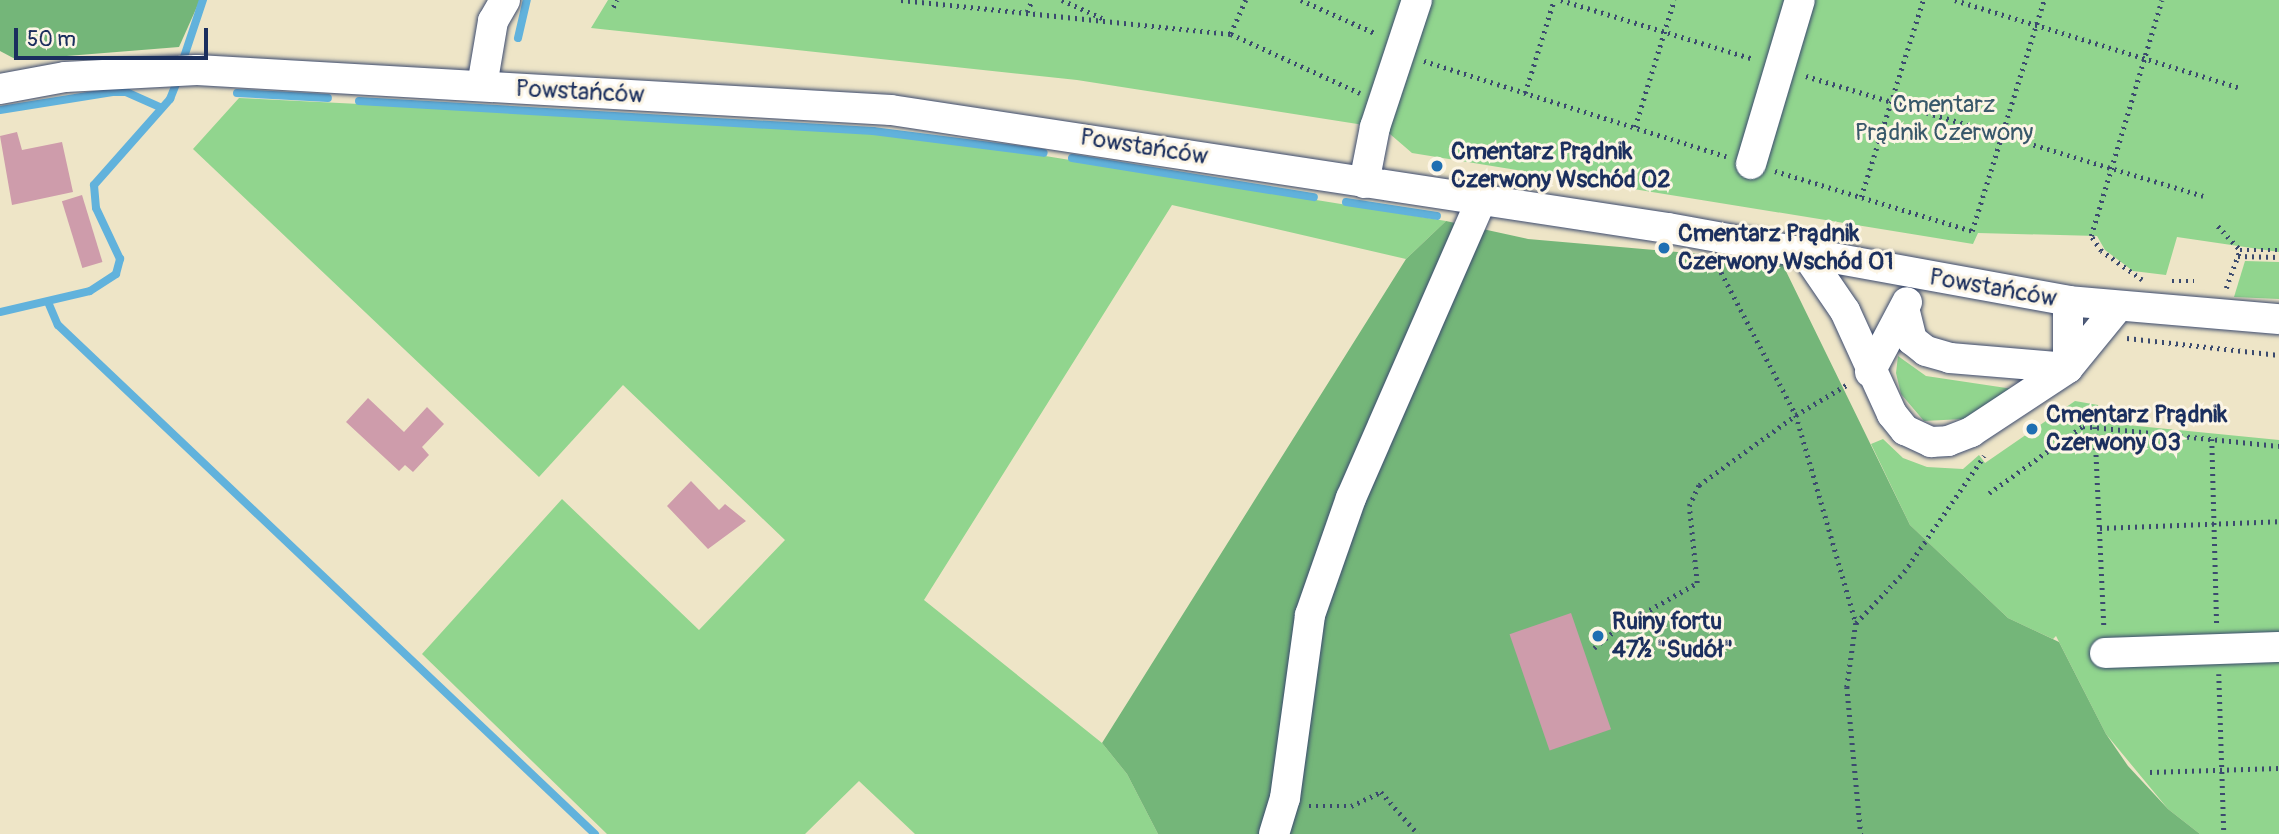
<!DOCTYPE html>
<html>
<head>
<meta charset="utf-8">
<style>
	body { margin:0 }
	#map { position:relative; width:2279px; height:834px; overflow:hidden; background:#eee5c7; font-family:Pangolin,sans-serif }
	div>[style] { position:absolute }
	.green>* { inset:0; background:#91d58e }
	.forest>* { inset:0; background:#74b679 }
	.stream>* { height:8px; margin:-4px; padding:0 4px; transform-origin:4px; border-radius:4px; background:#61b2dc }
	.building>* { inset:0; background:#ce9cab; transform-origin:0 0 }
	.path>* { height:4.5px; margin-top:-2.25px; transform-origin:0; background:repeating-linear-gradient(90deg,#3b4a6e 0 2px,transparent 0 7px) }
	.roads { filter:drop-shadow(0 0 2px #3b4a6e) drop-shadow(0 0 2px #3b4a6e) }
	.minor>* { height:30px; margin:-15px; padding:0 15px; transform-origin:15px; border-radius:15px; background:#fff }
	.dots>* { width:19px; height:19px; translate:-50% -50%; box-sizing:border-box; border:4px solid #fcf5e5; border-radius:50% }
	span { translate:-50% -50%; white-space:nowrap; text-align:center; line-height:1.15; -webkit-text-stroke:6px #fcf5e5; paint-order:stroke }
	.street-label { font-size:24px; color:#1b2f5e }
	.park-label { font-size:24px; color:#38586a }
	.poi-label { font-size:24px; color:#1b2f5e; font-weight:700 }
	.left { translate:0 -50%; text-align:left }
	.scale { position:absolute; left:14px; top:28px; width:194px; height:32px; box-sizing:border-box; border:4px solid #1b2f5e; border-top:0; padding-left:9px; font-size:21px; line-height:24px; white-space:nowrap; color:#1b2f5e; -webkit-text-stroke:5px #fcf5e5; paint-order:stroke }
</style>
</head>
<body>
<div id="map">
	<div class="green">
		<div style="clip-path:polygon(608px 0,2279px 0,2279px 252px,2177px 237px,2166px 275px,2133px 271px,2105px 250px,2097px 236px,1978px 233px,1973px 244px,1412px 153px,1383px 128px,1077px 80px,591px 28px)"></div>
		<div style="clip-path:polygon(239px 98px,886px 130px,1446px 221px,1406px 259px,1172px 205px,924px 600px,1102px 743px,1127px 774px,1158px 834px,915px 834px,859px 781px,805px 834px,607px 834px,422px 654px,562px 499px,699px 630px,785px 540px,623px 385px,539px 477px,193px 149px)"></div>
		<div style="clip-path:polygon(2245px 261px,2279px 262px,2279px 299px,2234px 297px)"></div>
		<div style="clip-path:polygon(1898px 356px,1926px 376px,2013px 389px,1963px 419px,1924px 421px,1901px 394px,1896px 373px)"></div>
		<div style="clip-path:polygon(2075px 401px,2098px 405px,2097px 422px,2279px 440px,2279px 834px,2200px 834px,2168px 809px,2106px 734px,2056px 636px,2053px 639px,2008px 618px,1910px 525px,1871px 444px,1883px 439px,1903px 458px,1927px 467px,1963px 469px,1979px 455px,1985px 463px)"></div>
	</div>
	<div class="forest">
		<div style="clip-path:polygon(0 0,200px 0,179px 47px,17px 60px,0 51px)"></div>
		<div style="clip-path:polygon(1446px 221px,1528px 239px,1781px 261px,1910px 525px,2008px 618px,2059px 642px,2106px 734px,2128px 766px,2168px 809px,2200px 834px,1158px 834px,1127px 774px,1102px 743px,1406px 259px)"></div>
	</div>
	<div class="stream">
		<div style="left:518px;top:38px;width:39px;rotate:-77deg"></div>
		<div style="left:181px;top:66px;width:70px;rotate:-71.6deg"></div>
		<div style="left:237px;top:93px;width:91px;rotate:3.1deg"></div>
		<div style="left:359px;top:101px;width:515px;rotate:3.34deg"></div>
		<div style="left:873px;top:131px;width:172px;rotate:7.3deg"></div>
		<div style="left:0;top:110px;width:114px;rotate:-9.1deg"></div>
		<div style="left:113px;top:92px;width:13px"></div>
		<div style="left:126px;top:92px;width:39px;rotate:24deg"></div>
		<div style="left:1072px;top:158px;width:245px;rotate:9.2deg"></div>
		<div style="left:1346px;top:202px;width:92px;rotate:8.7deg"></div>
		<div style="left:48px;top:302px;width:25px;rotate:67deg"></div>
		<div style="left:58px;top:325px;width:740px;rotate:43.47deg"></div>
		<div style="left:0;top:312px;width:92px;rotate:-13.1deg"></div>
		<div style="left:90px;top:291px;width:31px;rotate:-33deg"></div>
		<div style="left:116px;top:274px;width:16px;rotate:-75deg"></div>
		<div style="left:120px;top:259px;width:56px;rotate:-115.2deg"></div>
		<div style="left:96px;top:208px;width:23px;rotate:-95deg"></div>
		<div style="left:94px;top:185px;width:115px;rotate:-48.5deg"></div>
		<div style="left:170px;top:99px;width:22px;rotate:-68deg"></div>
	</div>
	<div class="building">
		<div style="clip-path:polygon(17px 132px,22px 150px,62px 142px,73px 192px,12px 205px,0 136px)"></div>
		<div style="left:82px;top:195px;width:70px;height:21px;rotate:73deg"></div>
		<div style="clip-path:polygon(368px 398px,404px 432px,427px 407px,444px 424px,422px 447px,429px 455px,413px 472px,405px 465px,399px 471px,346px 422px)"></div>
		<div style="clip-path:polygon(691px 481px,719px 510px,725px 504px,746px 521px,708px 549px,667px 506px)"></div>
		<div style="left:1571px;top:613px;width:123px;height:65px;rotate:71deg"></div>
	</div>
	<div class="path">
		<div style="left:901px;top:0;width:332px;rotate:5.9deg"></div>
		<div style="left:1062px;top:0;width:48px;rotate:24.4deg"></div>
		<div style="left:1246px;top:0;width:37px;rotate:114deg"></div>
		<div style="left:1231px;top:34px;width:142px;rotate:24.6deg"></div>
		<div style="left:1301px;top:0;width:83px;rotate:24.1deg"></div>
		<div style="left:1561px;top:0;width:202px;rotate:17deg"></div>
		<div style="left:1955px;top:0;width:296px;rotate:17.1deg"></div>
		<div style="left:613px;top:7px;width:8px;rotate:-60deg"></div>
		<div style="left:1027px;top:12px;width:13px;rotate:-67deg"></div>
		<div style="left:1424px;top:61px;width:317px;rotate:17.5deg"></div>
		<div style="left:1806px;top:76px;width:415px;rotate:16.8deg"></div>
		<div style="left:1525px;top:93px;width:97px;rotate:-72.7deg"></div>
		<div style="left:1635px;top:127px;width:133px;rotate:-72.9deg"></div>
		<div style="left:1775px;top:171px;width:206px;rotate:16.9deg"></div>
		<div style="left:1972px;top:231px;width:242px;rotate:-72.7deg"></div>
		<div style="left:1861px;top:197px;width:207px;rotate:-72.5deg"></div>
		<div style="left:2218px;top:226px;width:33px;rotate:47deg"></div>
		<div style="left:2240px;top:250px;width:39px"></div>
		<div style="left:2238px;top:256px;width:41px;rotate:1.4deg"></div>
		<div style="left:1718px;top:266px;width:168px;rotate:62.4deg"></div>
		<div style="left:1796px;top:415px;width:216px;rotate:73.9deg"></div>
		<div style="left:1856px;top:623px;width:65px;rotate:98deg"></div>
		<div style="left:1847px;top:687px;width:148px;rotate:84.6deg"></div>
		<div style="left:2142px;top:280px;width:50px;rotate:-144.7deg"></div>
		<div style="left:2101px;top:251px;width:18px;rotate:-124deg"></div>
		<div style="left:2091px;top:236px;width:246px;rotate:-73.3deg"></div>
		<div style="left:2172px;top:281px;width:22px"></div>
		<div style="left:2226px;top:288px;width:40px;rotate:-69.8deg"></div>
		<div style="left:2127px;top:338px;width:153px;rotate:6.4deg"></div>
		<div style="left:2095px;top:427px;width:200px;rotate:87.4deg"></div>
		<div style="left:2212px;top:439px;width:185px;rotate:88.5deg"></div>
		<div style="left:1989px;top:493px;width:115px;rotate:-35.5deg"></div>
		<div style="left:2083px;top:426px;width:197px;rotate:5.8deg"></div>
		<div style="left:2100px;top:528px;width:179px;rotate:-2.2deg"></div>
		<div style="left:1856px;top:623px;width:70px;rotate:-46.7deg"></div>
		<div style="left:1904px;top:572px;width:141px;rotate:-55.4deg"></div>
		<div style="left:1594px;top:648px;width:33px;rotate:-40deg"></div>
		<div style="left:1619px;top:627px;width:90px;rotate:-29.4deg"></div>
		<div style="left:1697px;top:583px;width:77px;rotate:-95.9deg"></div>
		<div style="left:1689px;top:506px;width:23px;rotate:-65deg"></div>
		<div style="left:1699px;top:485px;width:120px;rotate:-35.8deg"></div>
		<div style="left:1796px;top:415px;width:61px;rotate:-30.8deg"></div>
		<div style="left:2219px;top:674px;width:160px;rotate:88.2deg"></div>
		<div style="left:2150px;top:772px;width:129px;rotate:-1.8deg"></div>
		<div style="left:1309px;top:806px;width:42px"></div>
		<div style="left:1351px;top:806px;width:33px;rotate:-25deg"></div>
		<div style="left:1381px;top:792px;width:56px;rotate:48.6deg"></div>
	</div>
	<div class="roads">
		<div class="minor">
			<div style="left:482px;top:86px;width:66px;rotate:-80.4deg"></div>
			<div style="left:493px;top:21px;width:24px;rotate:-60deg"></div>
			<div style="left:0;top:89px;width:66px;rotate:-10.5deg"></div>
			<div style="left:65px;top:77px;width:132px;rotate:-3deg"></div>
			<div style="left:197px;top:70px;width:695px;rotate:3.3deg"></div>
			<div style="left:891px;top:110px;width:786px;rotate:8.64deg"></div>
			<div style="left:1668px;top:228px;width:407px;rotate:10.3deg"></div>
			<div style="left:2068px;top:301px;width:212px;rotate:4.9deg"></div>
			<div style="left:1751px;top:164px;width:171px;rotate:-73.4deg"></div>
			<div style="left:1364px;top:183px;width:57px;rotate:-78.9deg"></div>
			<div style="left:1375px;top:127px;width:134px;rotate:-71.7deg"></div>
			<div style="left:1806px;top:254px;width:69px;rotate:55.6deg"></div>
			<div style="left:1845px;top:311px;width:113px;rotate:65.5deg"></div>
			<div style="left:1892px;top:414px;width:21px;rotate:51deg"></div>
			<div style="left:1905px;top:430px;width:29px;rotate:25deg"></div>
			<div style="left:1931px;top:442px;width:17px;rotate:-3deg"></div>
			<div style="left:1948px;top:441px;width:25px;rotate:-21deg"></div>
			<div style="left:1971px;top:432px;width:116px;rotate:-33.4deg"></div>
			<div style="left:2068px;top:368px;width:79px;rotate:-50.7deg"></div>
			<div style="left:1905px;top:312px;width:29px;rotate:76deg"></div>
			<div style="left:1912px;top:340px;width:18px;rotate:38deg"></div>
			<div style="left:1926px;top:351px;width:25px;rotate:16deg"></div>
			<div style="left:1950px;top:358px;width:118px;rotate:4.8deg"></div>
			<div style="left:2068px;top:368px;width:67px;rotate:-90deg"></div>
			<div style="left:1870px;top:372px;width:79px;rotate:-62.1deg"></div>
			<div style="left:2105px;top:653px;width:174px;rotate:-2deg"></div>
			<div style="left:1274px;top:834px;width:38px;rotate:-73deg"></div>
			<div style="left:1285px;top:798px;width:185px;rotate:-82.2deg"></div>
			<div style="left:1310px;top:615px;width:124px;rotate:-70.7deg"></div>
			<div style="left:1351px;top:498px;width:325px;rotate:-66.4deg"></div>
		</div>
	</div>
	<div class="dots">
		<div style="left:1437px;top:166px;background:#1f6fb2"></div>
		<div style="left:1664px;top:248px;background:#1f6fb2"></div>
		<div style="left:2032px;top:429px;background:#1f6fb2"></div>
		<div style="left:1598px;top:636px;background:#1f6fb2"></div>
	</div>
	<div class="street-label">
		<span style="left:580px;top:92px;rotate:3deg">Powstańców</span>
		<span style="left:1144px;top:147px;rotate:9deg">Powstańców</span>
		<span style="left:1993px;top:288px;rotate:10deg">Powstańców</span>
	</div>
	<div class="park-label">
		<span style="left:1944px;top:119px">Cmentarz<br>Prądnik Czerwony</span>
	</div>
	<div class="poi-label">
		<span class="left" style="left:1451px;top:166px">Cmentarz Prądnik<br>Czerwony Wschód 02</span>
		<span class="left" style="left:1678px;top:248px">Cmentarz Prądnik<br>Czerwony Wschód 01</span>
		<span class="left" style="left:2046px;top:429px">Cmentarz Prądnik<br>Czerwony 03</span>
		<span class="left" style="left:1612px;top:636px">Ruiny fortu<br>47½ "Sudół"</span>
	</div>
	<div class="scale">50 m</div>
</div>
</body>
</html>
